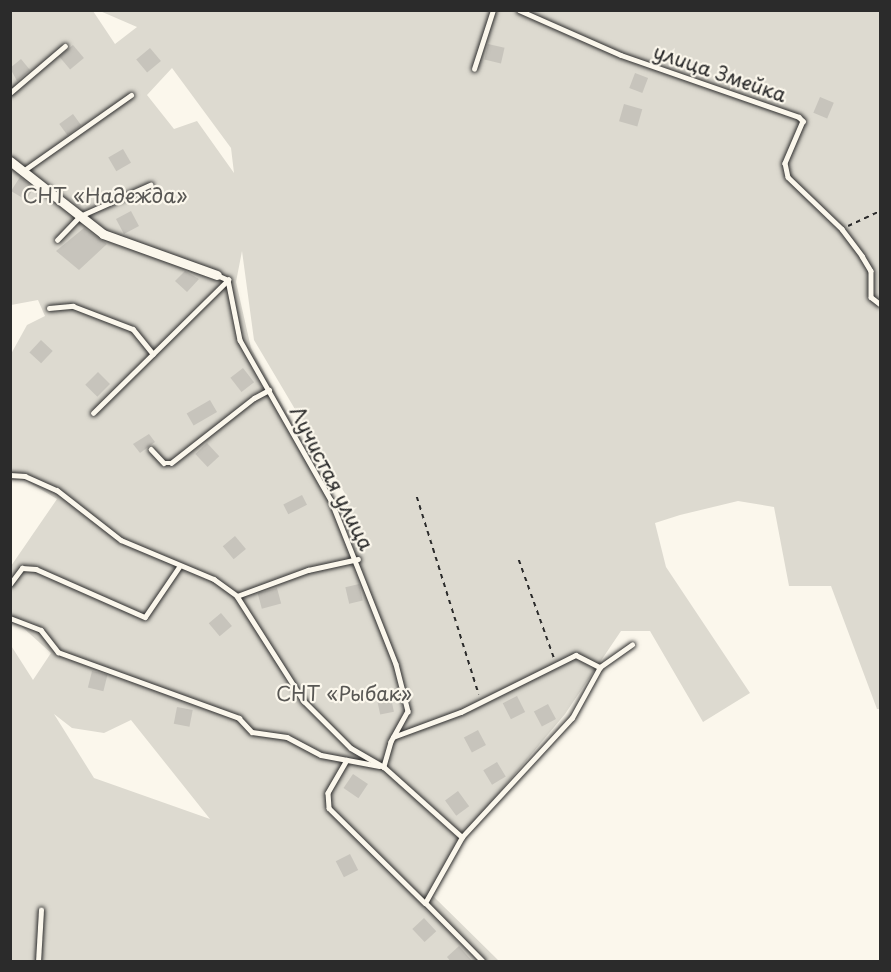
<!DOCTYPE html>
<html>
<head>
<meta charset="utf-8">
<style>
	body { margin:0 }
	#map { position:relative; width:891px; height:972px; overflow:hidden; background:#fbf7ec; font-family:"Playpen Sans",sans-serif }
	div>[style] { position:absolute }
	.green>* { inset:0; background:#dddad0 }
	.building>* { inset:0; background:#c7c4bc; transform-origin:0 0 }
	.path>* { height:1.5px; margin-top:-0.75px; transform-origin:0; background:repeating-linear-gradient(90deg,#2b2b2b 0 4.5px,transparent 0 9px) }
	.roads { filter:drop-shadow(0 0 2px #2b2b2b) drop-shadow(0 0 2px #2b2b2b) }
	.service>* { height:4.5px; margin:-2.25px; padding:0 2.25px; transform-origin:2.25px; border-radius:2.25px; background:#fbf7ec }
	.minor>* { height:9px; margin:-4.5px; padding:0 4.5px; transform-origin:4.5px; border-radius:4.5px; background:#fbf7ec }
	span { translate:-50% -50%; white-space:nowrap; text-align:center; line-height:1.15; -webkit-text-stroke:4.5px #fbf7ec; paint-order:stroke }
	.street-label { font-size:20px; color:#2b2b2b }
	.park-label { font-size:20px; color:#585754 }
	.frame { position:absolute; inset:0; border:12px solid #2b2b2b; pointer-events:none }
</style>
</head>
<body>
<div id="map">
	<div class="green">
		<div style="clip-path:polygon(evenodd,11px 11px,93px 11px,115px 44px,137px 27px,100px 11px,880px 11px,880px 709px,877px 709px,831px 586px,789px 586px,774px 507px,738px 501px,680px 515px,655px 523px,666px 567px,750px 693px,703px 722px,650px 631px,621px 631px,565px 714px,464px 835px,433px 896px,499px 961px,11px 961px,10px 644px,33px 680px,51px 653px,19px 624px,11px 621px,11px 566px,57px 499px,25px 480px,11px 480px,11px 354px,27px 325px,45px 316px,38px 300px,11px 305px,11px 11px,172px 68px,231px 148px,234px 173px,197px 121px,174px 129px,147px 95px,172px 68px,11px 11px,242px 251px,254px 340px,350px 502px,340px 509px,251px 348px,236px 282px,242px 251px,11px 11px,54px 714px,72px 728px,104px 733px,131px 720px,210px 819px,94px 778px,54px 714px)"></div>
	</div>
	<div class="building">
		<div style="left:488px;top:44px;width:17px;height:16px;rotate:13deg"></div>
		<div style="left:73px;top:45px;width:17px;height:18px;rotate:50deg"></div>
		<div style="left:150px;top:48px;width:17px;height:18px;rotate:50deg"></div>
		<div style="clip-path:polygon(21px 59px,30px 70px,17px 81px,10px 68px)"></div>
		<div style="left:635px;top:73px;width:14px;height:16px;rotate:21deg"></div>
		<div style="left:820px;top:97px;width:15px;height:17px;rotate:23deg"></div>
		<div style="left:624px;top:104px;width:19px;height:18px;rotate:16deg"></div>
		<div style="left:73px;top:114px;width:14px;height:17px;rotate:54deg"></div>
		<div style="left:123px;top:149px;width:16px;height:17px;rotate:60deg"></div>
		<div style="clip-path:polygon(20px 177px,34px 188px,26px 200px,11px 191px)"></div>
		<div style="left:131px;top:211px;width:17px;height:17px;rotate:62deg"></div>
		<div style="clip-path:polygon(84px 228px,107px 244px,79px 270px,56px 251px)"></div>
		<div style="clip-path:polygon(185px 271px,199px 279px,187px 292px,175px 281px)"></div>
		<div style="left:41px;top:340px;width:16px;height:17px;rotate:43deg"></div>
		<div style="left:243px;top:368px;width:18px;height:16px;rotate:52deg"></div>
		<div style="left:98px;top:372px;width:17px;height:18px;rotate:45deg"></div>
		<div style="left:210px;top:400px;width:14px;height:27px;rotate:60deg"></div>
		<div style="clip-path:polygon(149px 434px,155px 442px,140px 453px,133px 444px)"></div>
		<div style="left:207px;top:443px;width:18px;height:16px;rotate:47deg"></div>
		<div style="left:302px;top:495px;width:11px;height:21px;rotate:63deg"></div>
		<div style="left:235px;top:536px;width:17px;height:16px;rotate:50deg"></div>
		<div style="left:359px;top:584px;width:17px;height:14px;rotate:77deg"></div>
		<div style="left:277px;top:588px;width:16px;height:20px;rotate:75deg"></div>
		<div style="left:221px;top:613px;width:17px;height:16px;rotate:50deg"></div>
		<div style="left:92px;top:671px;width:16px;height:17px;rotate:14deg"></div>
		<div style="left:517px;top:696px;width:18px;height:16px;rotate:63deg"></div>
		<div style="left:391px;top:698px;width:14px;height:14px;rotate:78deg"></div>
		<div style="left:548px;top:704px;width:17px;height:16px;rotate:62deg"></div>
		<div style="left:177px;top:707px;width:16px;height:17px;rotate:11deg"></div>
		<div style="left:478px;top:730px;width:17px;height:16px;rotate:62deg"></div>
		<div style="left:497px;top:762px;width:17px;height:16px;rotate:59deg"></div>
		<div style="left:353px;top:774px;width:18px;height:17px;rotate:34deg"></div>
		<div style="left:458px;top:791px;width:19px;height:16px;rotate:54deg"></div>
		<div style="left:350px;top:854px;width:18px;height:16px;rotate:63deg"></div>
		<div style="left:424px;top:918px;width:18px;height:16px;rotate:47deg"></div>
		<div style="clip-path:polygon(459px 946px,473px 962px,451px 962px,447px 957px)"></div>
	</div>
	<div class="path">
		<div style="left:848px;top:226px;width:35px;rotate:-25deg"></div>
		<div style="left:417px;top:497px;width:207px;rotate:72.6deg"></div>
		<div style="left:519px;top:560px;width:104px;rotate:70.3deg"></div>
	</div>
	<div class="roads">
		<div class="service">
			<div style="left:519px;top:10px;width:111px;rotate:23.8deg"></div>
			<div style="left:621px;top:55px;width:188px;rotate:19.2deg"></div>
			<div style="left:799px;top:117px;width:6px;rotate:45deg"></div>
			<div style="left:803px;top:121px;width:46px;rotate:113.2deg"></div>
			<div style="left:785px;top:163px;width:14px;rotate:78deg"></div>
			<div style="left:788px;top:177px;width:75px;rotate:43.9deg"></div>
			<div style="left:842px;top:229px;width:34px;rotate:53deg"></div>
			<div style="left:862px;top:256px;width:17px;rotate:59deg"></div>
			<div style="left:871px;top:271px;width:26px;rotate:90deg"></div>
			<div style="left:871px;top:297px;width:11px;rotate:38deg"></div>
			<div style="left:474px;top:69px;width:62px;rotate:-72.1deg"></div>
			<div style="left:10px;top:93px;width:72px;rotate:-40.5deg"></div>
			<div style="left:23px;top:171px;width:132px;rotate:-35.1deg"></div>
			<div style="left:57px;top:240px;width:33px;rotate:-46deg"></div>
			<div style="left:80px;top:216px;width:77px;rotate:-23.9deg"></div>
			<div style="left:217px;top:275px;width:12px;rotate:24deg"></div>
			<div style="left:228px;top:280px;width:61px;rotate:78.7deg"></div>
			<div style="left:240px;top:340px;width:184px;rotate:60.4deg"></div>
			<div style="left:331px;top:500px;width:176px;rotate:68.4deg"></div>
			<div style="left:396px;top:664px;width:49px;rotate:75.7deg"></div>
			<div style="left:408px;top:711px;width:35px;rotate:119deg"></div>
			<div style="left:391px;top:742px;width:26px;rotate:106deg"></div>
			<div style="left:384px;top:767px;width:105px;rotate:41.9deg"></div>
			<div style="left:49px;top:308px;width:24px;rotate:-5deg"></div>
			<div style="left:73px;top:306px;width:64px;rotate:21deg"></div>
			<div style="left:133px;top:329px;width:32px;rotate:51deg"></div>
			<div style="left:93px;top:413px;width:190px;rotate:-44.6deg"></div>
			<div style="left:151px;top:449px;width:19px;rotate:47deg"></div>
			<div style="left:164px;top:463px;width:7px"></div>
			<div style="left:171px;top:463px;width:105px;rotate:-38.1deg"></div>
			<div style="left:254px;top:398px;width:17px;rotate:-28deg"></div>
			<div style="left:10px;top:475px;width:15px;rotate:4deg"></div>
			<div style="left:25px;top:476px;width:35px;rotate:24deg"></div>
			<div style="left:57px;top:490px;width:81px;rotate:38deg"></div>
			<div style="left:121px;top:540px;width:101px;rotate:22.8deg"></div>
			<div style="left:214px;top:579px;width:29px;rotate:36deg"></div>
			<div style="left:237px;top:596px;width:125px;rotate:57.5deg"></div>
			<div style="left:304px;top:701px;width:66px;rotate:45deg"></div>
			<div style="left:351px;top:748px;width:38px;rotate:30deg"></div>
			<div style="left:10px;top:584px;width:20px;rotate:-53deg"></div>
			<div style="left:22px;top:568px;width:14px;rotate:4deg"></div>
			<div style="left:36px;top:569px;width:119px;rotate:23.8deg"></div>
			<div style="left:145px;top:617px;width:60px;rotate:-55.8deg"></div>
			<div style="left:237px;top:596px;width:76px;rotate:-20.1deg"></div>
			<div style="left:308px;top:570px;width:51px;rotate:-12.4deg"></div>
			<div style="left:10px;top:618px;width:33px;rotate:21deg"></div>
			<div style="left:41px;top:630px;width:28px;rotate:52deg"></div>
			<div style="left:58px;top:652px;width:193px;rotate:20deg"></div>
			<div style="left:239px;top:718px;width:19px;rotate:47deg"></div>
			<div style="left:252px;top:732px;width:35px;rotate:8deg"></div>
			<div style="left:287px;top:737px;width:38px;rotate:28deg"></div>
			<div style="left:321px;top:755px;width:59px;rotate:10.7deg"></div>
			<div style="left:393px;top:737px;width:72px;rotate:-20.2deg"></div>
			<div style="left:461px;top:712px;width:128px;rotate:-26.4deg"></div>
			<div style="left:576px;top:655px;width:27px;rotate:27deg"></div>
			<div style="left:347px;top:760px;width:38px;rotate:120deg"></div>
			<div style="left:328px;top:793px;width:15px;rotate:86deg"></div>
			<div style="left:329px;top:808px;width:135px;rotate:44.7deg"></div>
			<div style="left:38px;top:962px;width:52px;rotate:-86.7deg"></div>
			<div style="left:483px;top:962px;width:83px;rotate:-134.5deg"></div>
			<div style="left:425px;top:903px;width:76px;rotate:-60.7deg"></div>
			<div style="left:462px;top:837px;width:162px;rotate:-47.3deg"></div>
			<div style="left:572px;top:718px;width:58px;rotate:-61.2deg"></div>
			<div style="left:600px;top:667px;width:39px;rotate:-35deg"></div>
		</div>
		<div class="minor">
			<div style="left:10px;top:161px;width:118px;rotate:38.1deg"></div>
			<div style="left:103px;top:234px;width:121px;rotate:19.8deg"></div>
		</div>
	</div>
	<div class="street-label">
		<span style="left:720px;top:73px;rotate:19deg">улица Змейка</span>
		<span style="left:332px;top:478px;rotate:63deg">Лучистая улица</span>
	</div>
	<div class="park-label">
		<span style="left:105px;top:195px">СНТ «Надежда»</span>
		<span style="left:344px;top:693px">СНТ «Рыбак»</span>
	</div>
	<div class="frame"></div>
</div>
</body>
</html>
